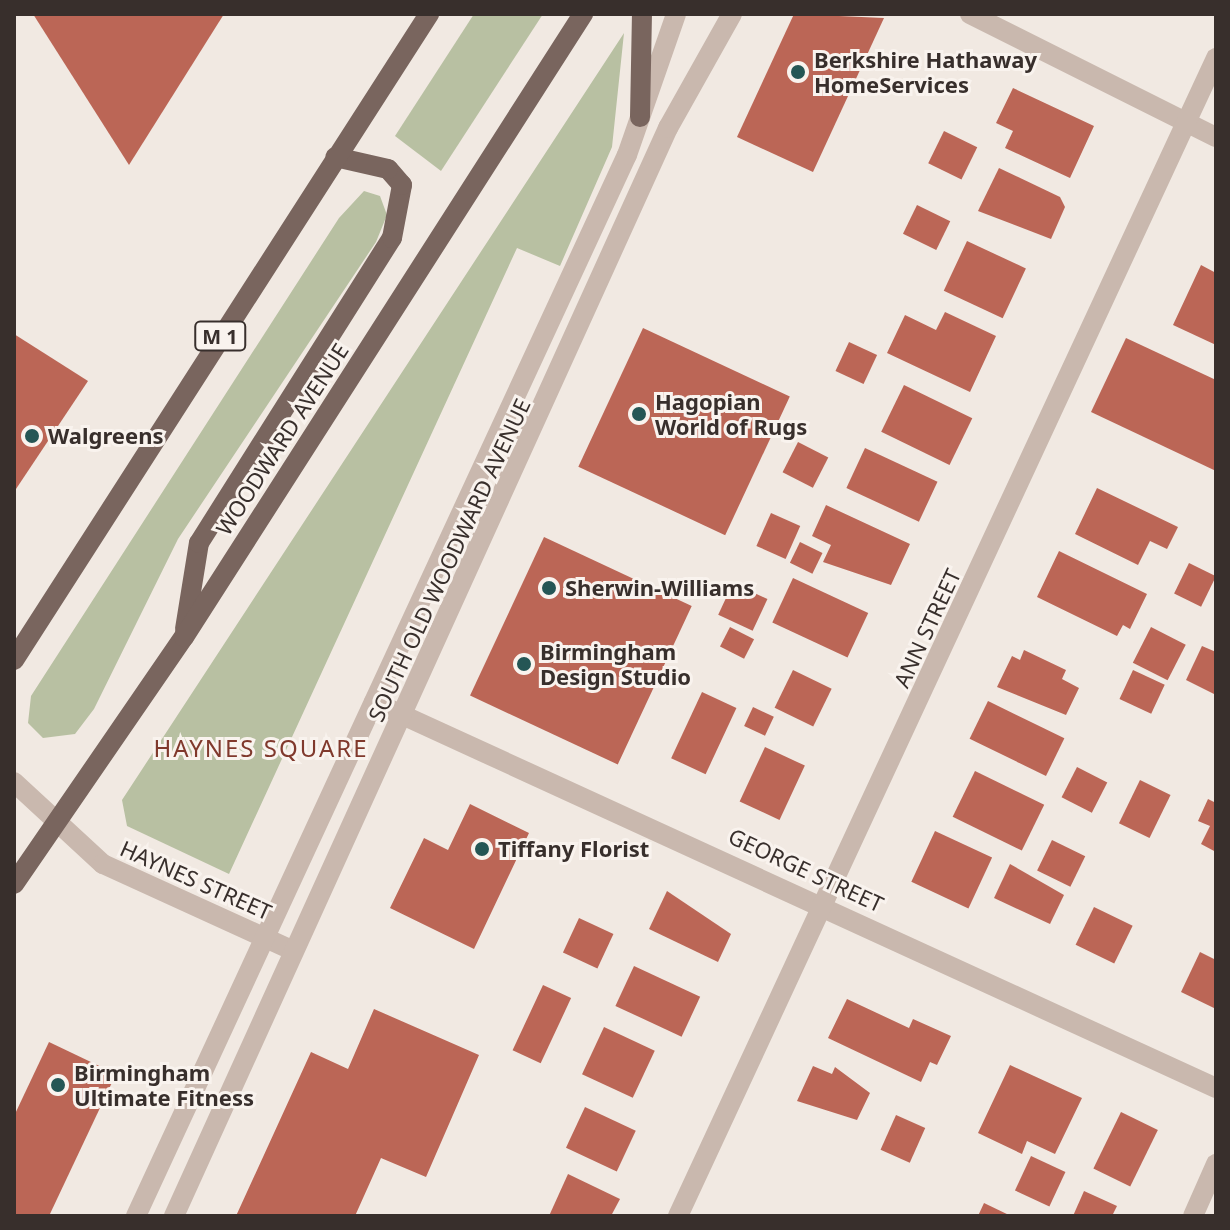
<!DOCTYPE html>
<html>
<head>
<meta charset="utf-8">
<style>
	body { margin:0 }
	#map { position:relative; width:1230px; height:1230px; overflow:hidden; background:#f1e9e2; font-family:"Noto Sans",sans-serif }
	div>[style] { position:absolute }
	.green>* { inset:0; background:#b8c0a2 }
	.building>* { inset:0; background:#bb6656; transform-origin:0 0 }
	.minor>* { height:20px; margin:-10px; padding:0 10px; transform-origin:10px; border-radius:10px; background:#c9b8ae }
	.major>* { height:20px; margin:-10px; padding:0 10px; transform-origin:10px; border-radius:10px; background:#79655e }
	.dots>* { width:22px; height:22px; translate:-50% -50%; box-sizing:border-box; border:4px solid #f9f3ee; border-radius:50% }
	span { translate:-50% -50%; white-space:nowrap; text-align:center; line-height:1.15; -webkit-text-stroke:6px #f9f3ee; paint-order:stroke }
	.shield-label span { padding:2px 6px; background:#f9f3ee; border:2px solid; border-radius:6px; -webkit-text-stroke-width:0 }
	.shield-label { font-size:20px; color:#382f2c; font-weight:700 }
	.poi-label { font-size:22px; color:#382f2c; font-weight:700 }
	.left { translate:0 -50%; text-align:left }
	.street-label { font-size:22px; color:#382f2c }
	.neighbourhood-label { font-size:24px; color:#80392c; letter-spacing:2px }
	.frame { position:absolute; inset:0; border:16px solid #382f2c; pointer-events:none }
</style>
</head>
<body>
<div id="map">
	<div class="green">
		<div style="clip-path:polygon(474px 14px,543px 14px,441px 171px,395px 136px)"></div>
		<div style="clip-path:polygon(624px 33px,612px 147px,560px 266px,517px 248px,229px 874px,127px 826px,122px 800px)"></div>
		<div style="clip-path:polygon(364px 191px,380px 196px,387px 215px,376px 242px,178px 539px,94px 709px,75px 734px,43px 738px,28px 723px,31px 696px,339px 218px)"></div>
	</div>
	<div class="building">
		<div style="clip-path:polygon(33px 14px,224px 14px,129px 165px)"></div>
		<div style="clip-path:polygon(794px 14px,884px 18px,813px 172px,737px 137px)"></div>
		<div style="clip-path:polygon(1013px 88px,1094px 126px,1070px 178px,1005px 148px,1013px 131px,996px 123px)"></div>
		<div style="left:944px;top:131px;width:37px;height:36px;rotate:26deg"></div>
		<div style="clip-path:polygon(999px 168px,1060px 197px,1065px 207px,1051px 239px,978px 211px)"></div>
		<div style="left:917px;top:205px;width:37px;height:32px;rotate:26deg"></div>
		<div style="left:967px;top:241px;width:65px;height:55px;rotate:25deg"></div>
		<div style="clip-path:polygon(1201px 265px,1216px 273px,1216px 345px,1173px 325px)"></div>
		<div style="clip-path:polygon(945px 312px,996px 336px,970px 392px,887px 353px,905px 315px,936px 330px)"></div>
		<div style="left:643px;top:328px;width:162px;height:153px;rotate:25deg"></div>
		<div style="clip-path:polygon(14px 334px,88px 381px,14px 492px)"></div>
		<div style="clip-path:polygon(1126px 338px,1216px 380px,1216px 471px,1091px 412px)"></div>
		<div style="left:849px;top:342px;width:31px;height:32px;rotate:25deg"></div>
		<div style="left:904px;top:385px;width:76px;height:52px;rotate:26deg"></div>
		<div style="left:798px;top:442px;width:34px;height:34px;rotate:27deg"></div>
		<div style="left:865px;top:448px;width:80px;height:44px;rotate:25deg"></div>
		<div style="clip-path:polygon(1097px 488px,1178px 527px,1167px 549px,1150px 541px,1138px 565px,1075px 534px)"></div>
		<div style="clip-path:polygon(826px 505px,910px 544px,891px 585px,823px 562px,831px 545px,812px 536px)"></div>
		<div style="left:771px;top:513px;width:32px;height:36px;rotate:24deg"></div>
		<div style="left:544px;top:537px;width:163px;height:175px;rotate:25deg"></div>
		<div style="left:800px;top:542px;width:25px;height:23px;rotate:26deg"></div>
		<div style="clip-path:polygon(1059px 551px,1147px 594px,1130px 629px,1123px 625px,1117px 636px,1037px 597px)"></div>
		<div style="left:1189px;top:563px;width:30px;height:34px;rotate:26deg"></div>
		<div style="left:793px;top:578px;width:83px;height:49px;rotate:25deg"></div>
		<div style="left:733px;top:583px;width:38px;height:35px;rotate:25deg"></div>
		<div style="left:730px;top:627px;width:27px;height:22px;rotate:27deg"></div>
		<div style="left:1151px;top:627px;width:39px;height:40px;rotate:27deg"></div>
		<div style="clip-path:polygon(1202px 646px,1216px 652px,1216px 695px,1186px 680px)"></div>
		<div style="clip-path:polygon(1024px 650px,1066px 670px,1062px 679px,1079px 688px,1066px 715px,997px 687px,1012px 656px,1020px 660px)"></div>
		<div style="left:793px;top:670px;width:43px;height:42px;rotate:26deg"></div>
		<div style="left:1133px;top:670px;width:35px;height:32px;rotate:25deg"></div>
		<div style="left:702px;top:692px;width:38px;height:73px;rotate:25deg"></div>
		<div style="left:988px;top:701px;width:85px;height:42px;rotate:26deg"></div>
		<div style="left:753px;top:707px;width:23px;height:21px;rotate:25deg"></div>
		<div style="left:765px;top:747px;width:44px;height:60px;rotate:25deg"></div>
		<div style="left:1077px;top:767px;width:34px;height:34px;rotate:27deg"></div>
		<div style="left:975px;top:771px;width:77px;height:51px;rotate:26deg"></div>
		<div style="left:1140px;top:780px;width:34px;height:48px;rotate:26deg"></div>
		<div style="clip-path:polygon(1208px 799px,1216px 803px,1216px 852px,1201px 844px,1210px 826px,1198px 821px)"></div>
		<div style="clip-path:polygon(470px 804px,529px 833px,474px 949px,390px 908px,424px 838px,448px 850px)"></div>
		<div style="left:935px;top:831px;width:63px;height:56px;rotate:25deg"></div>
		<div style="left:1052px;top:840px;width:37px;height:34px;rotate:26deg"></div>
		<div style="clip-path:polygon(1010px 864px,1064px 895px,1050px 924px,994px 898px)"></div>
		<div style="clip-path:polygon(667px 891px,731px 934px,718px 962px,649px 929px)"></div>
		<div style="left:1094px;top:907px;width:43px;height:42px;rotate:26deg"></div>
		<div style="left:579px;top:918px;width:38px;height:38px;rotate:25deg"></div>
		<div style="clip-path:polygon(1200px 952px,1216px 960px,1216px 1009px,1181px 992px)"></div>
		<div style="left:634px;top:966px;width:73px;height:44px;rotate:25deg"></div>
		<div style="left:543px;top:985px;width:31px;height:72px;rotate:25deg"></div>
		<div style="clip-path:polygon(847px 999px,909px 1028px,913px 1019px,951px 1036px,937px 1065px,930px 1062px,921px 1082px,828px 1038px)"></div>
		<div style="clip-path:polygon(374px 1009px,479px 1055px,426px 1177px,381px 1158px,355px 1216px,236px 1216px,311px 1052px,348px 1069px)"></div>
		<div style="left:604px;top:1027px;width:56px;height:52px;rotate:25deg"></div>
		<div style="clip-path:polygon(49px 1042px,116px 1074px,49px 1216px,14px 1216px,14px 1116px)"></div>
		<div style="clip-path:polygon(1010px 1065px,1082px 1098px,1055px 1154px,1027px 1141px,1022px 1154px,978px 1133px)"></div>
		<div style="clip-path:polygon(813px 1066px,832px 1074px,835px 1067px,870px 1093px,857px 1120px,797px 1101px)"></div>
		<div style="left:585px;top:1107px;width:56px;height:45px;rotate:25deg"></div>
		<div style="left:1121px;top:1112px;width:41px;height:63px;rotate:26deg"></div>
		<div style="left:896px;top:1115px;width:32px;height:38px;rotate:24deg"></div>
		<div style="left:1031px;top:1156px;width:38px;height:38px;rotate:25deg"></div>
		<div style="clip-path:polygon(568px 1174px,620px 1199px,611px 1216px,549px 1216px)"></div>
		<div style="clip-path:polygon(1084px 1191px,1117px 1206px,1112px 1216px,1073px 1216px)"></div>
		<div style="clip-path:polygon(984px 1203px,1011px 1216px,978px 1216px)"></div>
	</div>
	<div class="minor">
		<div style="left:970px;top:14px;width:275px;rotate:26.6deg"></div>
		<div style="left:374px;top:702px;width:926px;rotate:24.63deg"></div>
		<div style="left:14px;top:782px;width:121px;rotate:42.7deg"></div>
		<div style="left:103px;top:864px;width:208px;rotate:24.5deg"></div>
		<div style="left:136px;top:1216px;width:1169px;rotate:-65.17deg"></div>
		<div style="left:627px;top:155px;width:149px;rotate:-70.8deg"></div>
		<div style="left:174px;top:1216px;width:1195px;rotate:-65.58deg"></div>
		<div style="left:668px;top:128px;width:131px;rotate:-60.7deg"></div>
		<div style="left:678px;top:1216px;width:1277px;rotate:-65.08deg"></div>
		<div style="left:1193px;top:1216px;width:57px;rotate:-66.1deg"></div>
	</div>
	<div class="major">
		<div style="left:640px;top:117px;width:103px;rotate:-88.9deg"></div>
		<div style="left:185px;top:629px;width:87px;rotate:-80.8deg"></div>
		<div style="left:199px;top:543px;width:361px;rotate:-57.7deg"></div>
		<div style="left:392px;top:238px;width:54px;rotate:-79.3deg"></div>
		<div style="left:402px;top:185px;width:21px;rotate:-131deg"></div>
		<div style="left:388px;top:169px;width:54px;rotate:-167.2deg"></div>
		<div style="left:14px;top:660px;width:768px;rotate:-57.28deg"></div>
		<div style="left:14px;top:884px;width:300px;rotate:-55.5deg"></div>
		<div style="left:184px;top:637px;width:740px;rotate:-57.36deg"></div>
	</div>
	<div class="dots">
		<div style="left:798px;top:72px;background:#255655"></div>
		<div style="left:639px;top:414px;background:#255655"></div>
		<div style="left:32px;top:436px;background:#255655"></div>
		<div style="left:549px;top:588px;background:#255655"></div>
		<div style="left:524px;top:664px;background:#255655"></div>
		<div style="left:482px;top:849px;background:#255655"></div>
		<div style="left:58px;top:1085px;background:#255655"></div>
	</div>
	<div class="shield-label">
		<span style="left:220px;top:336px">M 1</span>
	</div>
	<div class="poi-label">
		<span class="left" style="left:814px;top:72px">Berkshire Hathaway<br>HomeServices</span>
		<span class="left" style="left:655px;top:414px">Hagopian<br>World of Rugs</span>
		<span class="left" style="left:48px;top:436px">Walgreens</span>
		<span class="left" style="left:565px;top:588px">Sherwin-Williams</span>
		<span class="left" style="left:540px;top:664px">Birmingham<br>Design Studio</span>
		<span class="left" style="left:498px;top:849px">Tiffany Florist</span>
		<span class="left" style="left:74px;top:1085px">Birmingham<br>Ultimate Fitness</span>
	</div>
	<div class="street-label">
		<span style="left:282px;top:439px;rotate:-57deg">WOODWARD AVENUE</span>
		<span style="left:449px;top:560px;rotate:-65deg">SOUTH OLD WOODWARD AVENUE</span>
		<span style="left:927px;top:628px;rotate:-65deg">ANN STREET</span>
		<span style="left:806px;top:870px;rotate:25deg">GEORGE STREET</span>
		<span style="left:196px;top:880px;rotate:24deg">HAYNES STREET</span>
	</div>
	<div class="neighbourhood-label">
		<span style="left:261px;top:748px">HAYNES SQUARE</span>
	</div>
	<div class="frame"></div>
</div>
</body>
</html>
